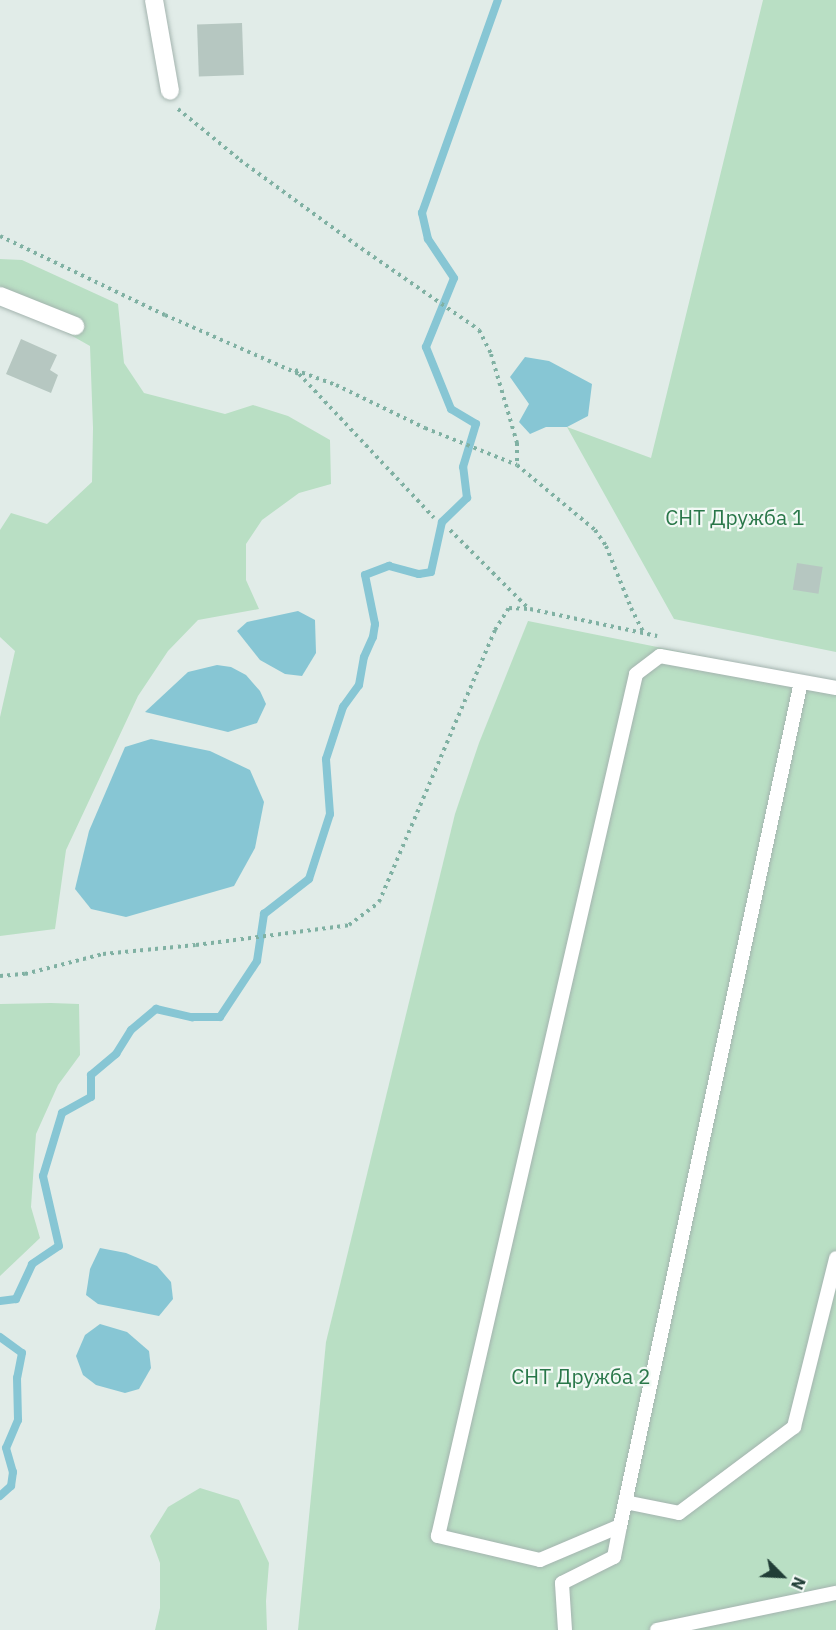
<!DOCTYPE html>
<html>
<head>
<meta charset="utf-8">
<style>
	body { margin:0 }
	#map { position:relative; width:836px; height:1630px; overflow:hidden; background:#e1ece8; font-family:"IBM Plex Sans",sans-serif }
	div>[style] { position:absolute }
	.green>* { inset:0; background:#b9dfc4 }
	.water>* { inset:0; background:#87c6d4 }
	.stream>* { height:8px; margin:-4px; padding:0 4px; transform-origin:4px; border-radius:4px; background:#87c6d4 }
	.building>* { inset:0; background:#b6c7c1; transform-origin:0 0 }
	.path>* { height:4px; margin-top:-2px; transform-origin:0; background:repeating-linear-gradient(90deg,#80b1a3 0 3px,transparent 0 7.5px) }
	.roads { filter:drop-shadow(0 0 2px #a4b4af) drop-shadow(0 0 2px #a4b4af) }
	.service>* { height:14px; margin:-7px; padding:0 7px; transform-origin:7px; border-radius:7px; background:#fff }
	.minor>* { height:18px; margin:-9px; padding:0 9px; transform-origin:9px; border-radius:9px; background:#fff }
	span { translate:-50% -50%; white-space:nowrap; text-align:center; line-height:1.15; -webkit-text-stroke:4.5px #f2f9f5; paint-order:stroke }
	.park-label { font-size:21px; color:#297749 }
	.north { position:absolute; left:752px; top:1546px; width:60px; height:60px; -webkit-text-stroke:4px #f2f9f5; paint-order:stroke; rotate:114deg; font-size:16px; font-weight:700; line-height:24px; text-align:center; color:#213e37 }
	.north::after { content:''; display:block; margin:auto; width:21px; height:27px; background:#213e37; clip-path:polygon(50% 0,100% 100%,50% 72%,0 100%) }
</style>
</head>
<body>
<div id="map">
	<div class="green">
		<div style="clip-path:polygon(763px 0,836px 0,836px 652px,674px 619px,567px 427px,651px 458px)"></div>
		<div style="clip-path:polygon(0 259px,22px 260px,118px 304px,124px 363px,144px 393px,225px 414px,253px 405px,288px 416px,330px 440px,331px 484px,299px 493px,262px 520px,246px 544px,246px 580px,259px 609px,198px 620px,168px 651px,138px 696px,66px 850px,55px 929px,0 936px,0 717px,15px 651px,0 637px,0 530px,11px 513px,47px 524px,92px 482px,93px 428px,90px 346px,0 295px)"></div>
		<div style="clip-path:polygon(528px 621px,836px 683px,836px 1630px,298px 1630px,326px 1342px,455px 814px,479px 743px)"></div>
		<div style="clip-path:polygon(51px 1003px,79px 1004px,80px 1055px,58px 1085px,36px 1134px,31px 1207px,40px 1238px,0 1276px,0 1004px)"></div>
		<div style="clip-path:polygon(200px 1488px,239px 1500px,269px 1563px,266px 1601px,267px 1630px,155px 1630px,160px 1608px,160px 1563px,150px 1536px,168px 1507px)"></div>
	</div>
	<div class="water">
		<div style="clip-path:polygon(525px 357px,549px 361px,592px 384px,588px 416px,567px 427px,546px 427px,530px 434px,519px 422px,529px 404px,510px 377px)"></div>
		<div style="clip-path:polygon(298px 611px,315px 620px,316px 653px,302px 676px,285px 674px,260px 660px,237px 631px,247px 622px)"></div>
		<div style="clip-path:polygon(217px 665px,231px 667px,246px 675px,260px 691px,266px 704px,257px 723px,228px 732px,145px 712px,188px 672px)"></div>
		<div style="clip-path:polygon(151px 739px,210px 751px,250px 770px,264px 802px,255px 848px,234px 886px,126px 917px,91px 909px,75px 889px,89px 831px,125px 747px)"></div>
		<div style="clip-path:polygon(100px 1248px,126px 1253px,157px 1266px,171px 1282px,173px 1299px,159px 1316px,98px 1304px,86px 1295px,90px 1269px)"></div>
		<div style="clip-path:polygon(100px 1324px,127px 1332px,149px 1351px,151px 1368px,139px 1389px,125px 1393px,96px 1385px,83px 1375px,76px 1356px,85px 1335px)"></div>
	</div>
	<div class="stream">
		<div style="left:0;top:1301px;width:16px;rotate:-7deg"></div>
		<div style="left:16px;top:1299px;width:38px;rotate:-65deg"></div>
		<div style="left:32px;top:1264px;width:32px;rotate:-34deg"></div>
		<div style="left:59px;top:1246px;width:72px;rotate:-102.9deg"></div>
		<div style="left:43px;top:1176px;width:66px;rotate:-73.2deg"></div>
		<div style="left:62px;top:1113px;width:33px;rotate:-29deg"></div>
		<div style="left:91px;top:1097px;width:22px;rotate:-90deg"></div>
		<div style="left:91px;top:1075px;width:33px;rotate:-40deg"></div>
		<div style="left:116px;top:1054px;width:28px;rotate:-58deg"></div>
		<div style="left:131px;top:1030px;width:33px;rotate:-40deg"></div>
		<div style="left:156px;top:1009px;width:37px;rotate:13deg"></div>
		<div style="left:192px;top:1017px;width:28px"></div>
		<div style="left:220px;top:1017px;width:67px;rotate:-56.5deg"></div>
		<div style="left:257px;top:961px;width:48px;rotate:-81.5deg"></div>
		<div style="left:264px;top:914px;width:57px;rotate:-37.9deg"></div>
		<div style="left:309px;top:879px;width:68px;rotate:-72.1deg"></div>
		<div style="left:330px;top:814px;width:55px;rotate:-94.2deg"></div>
		<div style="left:326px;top:759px;width:55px;rotate:-71.9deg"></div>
		<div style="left:343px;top:707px;width:27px;rotate:-54deg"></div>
		<div style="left:359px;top:685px;width:28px;rotate:-80deg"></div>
		<div style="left:364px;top:657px;width:22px;rotate:-66deg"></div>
		<div style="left:373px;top:637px;width:13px;rotate:-81deg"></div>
		<div style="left:375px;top:624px;width:50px;rotate:-101.5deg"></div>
		<div style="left:365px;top:575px;width:26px;rotate:-21deg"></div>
		<div style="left:389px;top:566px;width:31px;rotate:15deg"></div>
		<div style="left:419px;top:574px;width:12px;rotate:-9deg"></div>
		<div style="left:431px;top:572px;width:51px;rotate:-77.6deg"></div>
		<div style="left:442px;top:522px;width:35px;rotate:-44deg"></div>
		<div style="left:467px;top:498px;width:31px;rotate:-97deg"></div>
		<div style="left:463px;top:467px;width:45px;rotate:-73.2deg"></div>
		<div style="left:476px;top:424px;width:29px;rotate:-149deg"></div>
		<div style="left:451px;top:409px;width:67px;rotate:-112deg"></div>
		<div style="left:426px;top:347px;width:74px;rotate:-67.9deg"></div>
		<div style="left:454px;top:278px;width:47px;rotate:-123.7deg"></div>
		<div style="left:428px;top:239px;width:27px;rotate:-103deg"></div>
		<div style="left:422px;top:213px;width:226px;rotate:-70.4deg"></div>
		<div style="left:0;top:1337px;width:27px;rotate:36deg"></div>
		<div style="left:22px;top:1353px;width:25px;rotate:101deg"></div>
		<div style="left:17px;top:1378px;width:42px;rotate:88.6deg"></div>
		<div style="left:18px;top:1420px;width:30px;rotate:113deg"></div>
		<div style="left:6px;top:1448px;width:25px;rotate:74deg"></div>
		<div style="left:13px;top:1472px;width:14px;rotate:98deg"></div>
		<div style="left:11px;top:1486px;width:15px;rotate:138deg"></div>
	</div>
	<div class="building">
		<div style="left:242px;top:23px;width:52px;height:45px;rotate:88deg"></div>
		<div style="clip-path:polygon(21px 339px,57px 355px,50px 370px,58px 375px,51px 393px,6px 374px)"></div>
		<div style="left:797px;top:563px;width:26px;height:27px;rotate:9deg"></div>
	</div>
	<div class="path">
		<div style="left:178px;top:109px;width:80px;rotate:39.4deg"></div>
		<div style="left:240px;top:160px;width:142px;rotate:36.1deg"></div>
		<div style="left:355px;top:244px;width:151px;rotate:34.7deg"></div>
		<div style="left:479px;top:330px;width:27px;rotate:63deg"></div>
		<div style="left:491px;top:354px;width:93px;rotate:73.7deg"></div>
		<div style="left:517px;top:443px;width:22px;rotate:90deg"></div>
		<div style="left:0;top:236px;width:183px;rotate:25.6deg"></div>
		<div style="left:165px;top:315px;width:146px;rotate:23.8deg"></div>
		<div style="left:299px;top:374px;width:197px;rotate:46.8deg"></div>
		<div style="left:295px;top:370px;width:44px;rotate:20.1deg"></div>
		<div style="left:336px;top:385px;width:99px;rotate:25.8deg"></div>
		<div style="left:425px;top:428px;width:99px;rotate:21.9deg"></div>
		<div style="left:517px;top:465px;width:102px;rotate:39.8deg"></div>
		<div style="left:595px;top:530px;width:19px;rotate:55deg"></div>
		<div style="left:606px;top:546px;width:67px;rotate:68deg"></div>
		<div style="left:631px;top:608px;width:28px;rotate:63deg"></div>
		<div style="left:450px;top:530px;width:112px;rotate:45deg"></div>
		<div style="left:0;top:976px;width:25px;rotate:-5deg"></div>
		<div style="left:25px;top:974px;width:81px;rotate:-14.4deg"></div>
		<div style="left:103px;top:954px;width:93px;rotate:-5.5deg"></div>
		<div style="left:196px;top:945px;width:154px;rotate:-7.4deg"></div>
		<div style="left:349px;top:925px;width:38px;rotate:-37deg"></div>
		<div style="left:379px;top:902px;width:296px;rotate:-66.9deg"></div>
		<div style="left:495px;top:630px;width:26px;rotate:-58deg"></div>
		<div style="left:509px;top:608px;width:21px;rotate:3deg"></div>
		<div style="left:530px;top:609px;width:130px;rotate:12deg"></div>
	</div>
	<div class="roads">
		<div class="service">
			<div style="left:801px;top:682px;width:863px;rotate:102.1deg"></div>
			<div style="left:620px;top:1526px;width:87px;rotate:157deg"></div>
			<div style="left:540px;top:1560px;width:105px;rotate:-166.8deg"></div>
			<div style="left:438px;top:1536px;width:884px;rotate:-77.06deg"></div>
			<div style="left:636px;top:674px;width:30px;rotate:-37deg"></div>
			<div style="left:660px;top:656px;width:179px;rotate:10.3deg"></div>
			<div style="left:625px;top:1502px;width:55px;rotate:11.5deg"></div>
			<div style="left:679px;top:1513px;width:144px;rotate:-36.8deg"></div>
			<div style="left:794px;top:1427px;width:174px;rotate:-76deg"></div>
			<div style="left:565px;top:1630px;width:47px;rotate:-93.7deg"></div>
			<div style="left:562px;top:1583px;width:58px;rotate:-26.6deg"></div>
			<div style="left:614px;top:1557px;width:32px;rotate:-79deg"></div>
			<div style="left:657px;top:1630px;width:183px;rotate:-11.7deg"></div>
		</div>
		<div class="minor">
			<div style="left:154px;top:0;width:92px;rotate:80deg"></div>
			<div style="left:0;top:296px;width:81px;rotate:21.8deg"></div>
		</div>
	</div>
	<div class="park-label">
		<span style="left:735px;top:517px">СНТ Дружба 1</span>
		<span style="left:581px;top:1376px">СНТ Дружба 2</span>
	</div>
	<div class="north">N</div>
</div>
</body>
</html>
